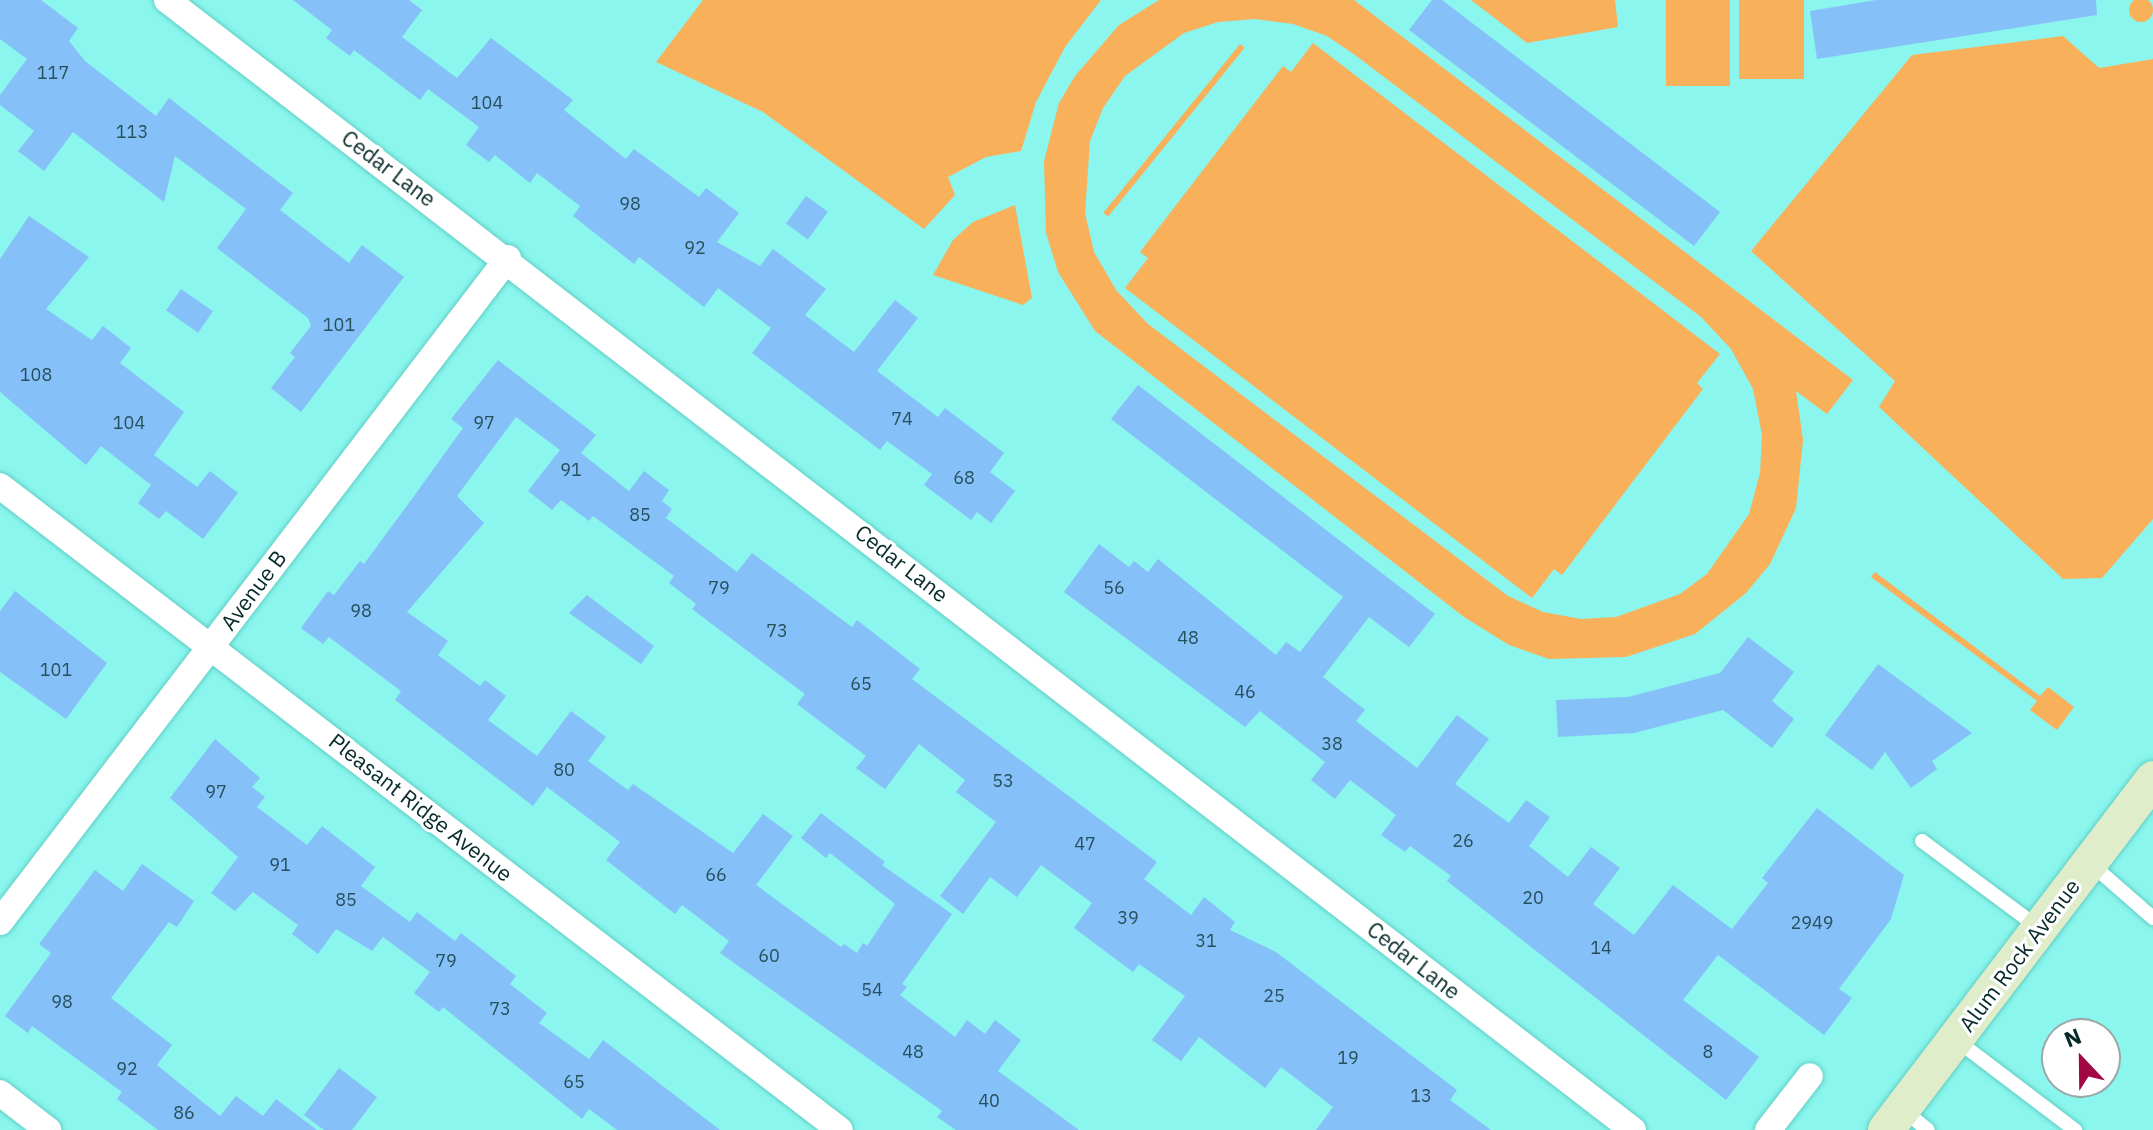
<!DOCTYPE html>
<html>
<head>
<meta charset="utf-8">
<style>
	body { margin:0 }
	#map { position:relative; width:2153px; height:1130px; overflow:hidden; background:#8af6ed; font-family:"IBM Plex Sans",sans-serif }
	div>[style] { position:absolute }
	.green>* { inset:0; background:#f9b05a; transform-origin:0 0 }
	.round { border-radius:50% }
	.building>* { inset:0; background:#86c0f8; transform-origin:0 0 }
	.roads { filter:drop-shadow(0 0 2px #61cec5) drop-shadow(0 0 2px #61cec5) }
	.service>* { height:14px; margin:-7px; padding:0 7px; transform-origin:7px; border-radius:7px; background:#fff }
	.minor>* { height:26px; margin:-13px; padding:0 13px; transform-origin:13px; border-radius:13px; background:#fff }
	.secondary>* { height:36px; margin:-18px; padding:0 18px; transform-origin:18px; border-radius:18px; background:#dfedcb }
	span { translate:-50% -50%; white-space:nowrap; text-align:center; line-height:1.15; -webkit-text-stroke:6px #fff; paint-order:stroke }
	.number-label { font-size:18px; color:#26505c }
	.number-label span { -webkit-text-stroke-width:0 }
	.street-label { font-size:22px; color:#062a28 }
	.north { position:absolute; left:2041px; top:1018px; width:80px; height:80px; box-sizing:border-box; background:#fff; border:2px solid #9baaa9; border-radius:50%; rotate:338deg; font-size:22px; font-weight:700; line-height:32px; text-align:center; color:#062a28 }
	.north::after { content:''; display:block; margin:auto; width:28px; height:36px; background:#a20643; clip-path:polygon(50% 0,100% 100%,50% 72%,0 100%) }
</style>
</head>
<body>
<div id="map">
	<div class="green">
		<div class="round" style="left:2129px;top:-2px;width:24px;height:24px"></div>
		<div style="clip-path:polygon(703px 0,1101px 0,1065px 47px,1036px 102px,1021px 151px,986px 157px,948px 177px,955px 195px,924px 229px,763px 112px,656px 62px)"></div>
		<div style="clip-path:polygon(evenodd,1159px 0,1354px 0,1853px 380px,1827px 414px,1796px 391px,1803px 440px,1796px 508px,1770px 564px,1746px 593px,1695px 634px,1626px 657px,1549px 659px,1509px 645px,1464px 617px,1095px 331px,1058px 272px,1046px 233px,1044px 161px,1059px 103px,1075px 76px,1119px 25px,1159px 0,1255px 19px,1293px 24px,1327px 36px,1355px 55px,1701px 317px,1731px 349px,1753px 389px,1762px 435px,1760px 473px,1749px 514px,1707px 574px,1680px 594px,1616px 617px,1581px 619px,1543px 612px,1508px 596px,1148px 324px,1116px 290px,1094px 252px,1085px 213px,1090px 141px,1103px 108px,1125px 76px,1184px 33px,1218px 22px,1255px 19px)"></div>
		<div style="clip-path:polygon(1471px 0,1615px 0,1618px 27px,1527px 43px)"></div>
		<div style="left:1666px;top:0;width:64px;height:86px"></div>
		<div style="left:1739px;top:0;width:65px;height:79px"></div>
		<div style="clip-path:polygon(2063px 36px,2099px 68px,2153px 59px,2153px 519px,2102px 578px,2063px 579px,1879px 407px,1895px 381px,1751px 251px,1912px 55px)"></div>
		<div style="clip-path:polygon(1313px 43px,1720px 354px,1697px 383px,1703px 389px,1562px 575px,1554px 569px,1532px 598px,1125px 288px,1148px 258px,1140px 252px,1283px 66px,1291px 72px)"></div>
		<div style="left:1240px;top:44px;width:6px;height:217px;rotate:39deg"></div>
		<div style="clip-path:polygon(1015px 205px,1032px 298px,1023px 305px,933px 275px,953px 240px,973px 222px)"></div>
		<div style="clip-path:polygon(1875px 572px,2040px 696px,2048px 687px,2074px 707px,2057px 730px,2030px 710px,2037px 701px,1871px 577px)"></div>
	</div>
	<div class="building">
		<div style="clip-path:polygon(0 0,41px 0,78px 28px,69px 41px,85px 61px,156px 116px,169px 98px,260px 168px,293px 193px,280px 210px,349px 263px,362px 245px,404px 277px,301px 412px,271px 388px,295px 357px,290px 353px,311px 326px,308px 318px,217px 248px,246px 209px,175px 156px,164px 202px,73px 132px,44px 171px,18px 151px,34px 131px,0 105px,0 95px,27px 59px,0 39px)"></div>
		<div style="clip-path:polygon(293px 0,409px 0,422px 10px,402px 37px,457px 78px,491px 38px,573px 100px,564px 110px,626px 159px,634px 149px,699px 197px,706px 188px,739px 213px,717px 242px,760px 266px,773px 249px,826px 289px,805px 315px,854px 352px,895px 300px,918px 318px,877px 371px,938px 417px,945px 408px,1004px 453px,990px 472px,1015px 491px,991px 523px,977px 512px,971px 520px,924px 485px,932px 474px,887px 441px,880px 450px,752px 353px,771px 328px,718px 288px,704px 307px,639px 257px,634px 264px,573px 216px,580px 206px,537px 173px,530px 183px,495px 155px,489px 162px,466px 145px,479px 127px,428px 89px,420px 100px,354px 50px,350px 56px,326px 38px,332px 30px)"></div>
		<div style="clip-path:polygon(1432px 0,1442px 0,1720px 212px,1694px 246px,1409px 30px)"></div>
		<div style="clip-path:polygon(1876px 0,2096px 0,2097px 15px,1817px 59px,1810px 11px)"></div>
		<div style="left:806px;top:196px;width:27px;height:34px;rotate:36deg"></div>
		<div style="clip-path:polygon(29px 216px,89px 257px,46px 309px,92px 340px,103px 326px,131px 348px,120px 363px,184px 412px,154px 455px,197px 487px,210px 471px,238px 493px,203px 539px,166px 511px,159px 519px,138px 503px,151px 485px,101px 446px,86px 465px,0 392px,0 259px)"></div>
		<div style="left:181px;top:289px;width:39px;height:26px;rotate:35deg"></div>
		<div style="clip-path:polygon(498px 360px,596px 435px,581px 453px,629px 491px,644px 471px,669px 490px,662px 501px,672px 509px,666px 518px,737px 572px,752px 553px,852px 627px,857px 620px,920px 669px,912px 679px,1157px 862px,1144px 879px,1191px 915px,1204px 897px,1235px 922px,1230px 930px,1276px 952px,1457px 1090px,1450px 1100px,1491px 1130px,1316px 1130px,1333px 1107px,1281px 1067px,1265px 1088px,1199px 1037px,1181px 1061px,1152px 1040px,1185px 996px,1139px 964px,1133px 972px,1074px 928px,1092px 903px,1041px 865px,1017px 897px,990px 877px,963px 914px,940px 896px,996px 822px,956px 792px,965px 780px,919px 744px,885px 789px,856px 768px,866px 756px,797px 704px,805px 694px,692px 609px,696px 604px,669px 583px,674px 576px,593px 516px,589px 521px,561px 500px,552px 510px,528px 491px,560px 450px,516px 417px,457px 496px,484px 523px,407px 612px,448px 641px,438px 655px,480px 686px,485px 680px,506px 696px,488px 720px,537px 756px,571px 711px,606px 737px,588px 761px,628px 790px,633px 784px,733px 853px,763px 814px,793px 836px,756px 885px,841px 947px,844px 944px,857px 953px,863px 943px,867px 946px,895px 904px,830px 853px,826px 858px,801px 838px,821px 813px,885px 862px,882px 865px,952px 914px,902px 984px,907px 987px,900px 995px,955px 1037px,967px 1020px,985px 1034px,995px 1020px,1021px 1040px,998px 1071px,1079px 1130px,956px 1130px,937px 1117px,942px 1111px,720px 953px,729px 941px,682px 905px,675px 914px,606px 860px,620px 842px,547px 787px,533px 806px,395px 700px,401px 691px,329px 637px,323px 644px,301px 628px,328px 591px,334px 595px,360px 561px,364px 564px,414px 496px,463px 428px,451px 419px)"></div>
		<div style="clip-path:polygon(1138px 385px,1435px 614px,1409px 647px,1369px 617px,1323px 677px,1365px 710px,1356px 721px,1417px 768px,1457px 715px,1489px 739px,1455px 784px,1509px 823px,1526px 800px,1550px 817px,1529px 846px,1568px 877px,1591px 847px,1620px 868px,1593px 904px,1634px 935px,1673px 885px,1732px 929px,1768px 883px,1762px 878px,1817px 808px,1904px 875px,1891px 919px,1839px 989px,1852px 998px,1824px 1035px,1718px 955px,1683px 1000px,1759px 1057px,1726px 1100px,1447px 881px,1451px 876px,1410px 846px,1405px 852px,1381px 835px,1396px 815px,1350px 780px,1335px 799px,1311px 780px,1325px 762px,1260px 711px,1245px 727px,1064px 592px,1099px 544px,1129px 567px,1134px 561px,1148px 572px,1158px 559px,1276px 655px,1286px 642px,1300px 652px,1343px 597px,1111px 419px)"></div>
		<div style="clip-path:polygon(15px 591px,107px 663px,66px 719px,0 672px,0 611px)"></div>
		<div style="clip-path:polygon(587px 595px,654px 646px,641px 664px,569px 613px)"></div>
		<div style="clip-path:polygon(1748px 637px,1794px 672px,1772px 701px,1794px 719px,1772px 748px,1723px 710px,1634px 733px,1558px 737px,1556px 700px,1628px 697px,1720px 673px)"></div>
		<div style="clip-path:polygon(1878px 664px,1972px 733px,1932px 761px,1937px 769px,1911px 788px,1885px 752px,1872px 770px,1825px 735px)"></div>
		<div style="clip-path:polygon(215px 739px,260px 778px,252px 787px,265px 797px,257px 807px,307px 845px,322px 826px,375px 867px,361px 886px,410px 922px,417px 912px,455px 941px,461px 933px,516px 976px,510px 984px,547px 1013px,539px 1023px,589px 1059px,603px 1040px,720px 1130px,617px 1130px,589px 1109px,582px 1119px,443px 1007px,439px 1012px,414px 993px,430px 972px,383px 937px,372px 951px,336px 929px,318px 954px,292px 934px,298px 925px,253px 892px,235px 911px,211px 893px,238px 857px,170px 798px)"></div>
		<div style="clip-path:polygon(142px 864px,194px 901px,177px 927px,169px 922px,111px 998px,172px 1045px,157px 1065px,220px 1116px,236px 1096px,263px 1116px,276px 1099px,317px 1130px,158px 1130px,117px 1099px,122px 1092px,32px 1026px,28px 1033px,5px 1016px,51px 953px,39px 944px,95px 870px,123px 891px)"></div>
		<div style="clip-path:polygon(339px 1068px,377px 1097px,352px 1130px,324px 1130px,304px 1115px)"></div>
	</div>
	<div class="roads">
		<div class="service">
			<div style="left:1922px;top:841px;width:146px;rotate:36.6deg"></div>
			<div style="left:2090px;top:863px;width:84px;rotate:41.1deg"></div>
			<div style="left:1955px;top:1039px;width:151px;rotate:37.2deg"></div>
			<div style="left:1902px;top:1109px;width:33px;rotate:39deg"></div>
		</div>
		<div class="minor">
			<div style="left:167px;top:0;width:1851px;rotate:37.63deg"></div>
			<div style="left:0;top:486px;width:1058px;rotate:37.48deg"></div>
			<div style="left:0;top:922px;width:836px;rotate:-52.58deg"></div>
			<div style="left:0;top:1093px;width:61px;rotate:37.6deg"></div>
			<div style="left:1768px;top:1130px;width:68px;rotate:-52.1deg"></div>
		</div>
		<div class="secondary">
			<div style="left:1886px;top:1130px;width:441px;rotate:-52.7deg"></div>
		</div>
	</div>
	<div class="number-label">
		<span style="left:53px;top:73px">117</span>
		<span style="left:487px;top:103px">104</span>
		<span style="left:132px;top:132px">113</span>
		<span style="left:630px;top:204px">98</span>
		<span style="left:695px;top:248px">92</span>
		<span style="left:339px;top:325px">101</span>
		<span style="left:36px;top:375px">108</span>
		<span style="left:902px;top:419px">74</span>
		<span style="left:129px;top:423px">104</span>
		<span style="left:484px;top:423px">97</span>
		<span style="left:571px;top:470px">91</span>
		<span style="left:964px;top:478px">68</span>
		<span style="left:640px;top:515px">85</span>
		<span style="left:719px;top:588px">79</span>
		<span style="left:1114px;top:588px">56</span>
		<span style="left:361px;top:611px">98</span>
		<span style="left:777px;top:631px">73</span>
		<span style="left:1188px;top:638px">48</span>
		<span style="left:56px;top:670px">101</span>
		<span style="left:861px;top:684px">65</span>
		<span style="left:1245px;top:692px">46</span>
		<span style="left:1332px;top:744px">38</span>
		<span style="left:564px;top:770px">80</span>
		<span style="left:1003px;top:781px">53</span>
		<span style="left:216px;top:792px">97</span>
		<span style="left:1463px;top:841px">26</span>
		<span style="left:1085px;top:844px">47</span>
		<span style="left:280px;top:865px">91</span>
		<span style="left:716px;top:875px">66</span>
		<span style="left:1533px;top:898px">20</span>
		<span style="left:346px;top:900px">85</span>
		<span style="left:1128px;top:918px">39</span>
		<span style="left:1812px;top:923px">2949</span>
		<span style="left:1206px;top:941px">31</span>
		<span style="left:1601px;top:948px">14</span>
		<span style="left:769px;top:956px">60</span>
		<span style="left:446px;top:961px">79</span>
		<span style="left:872px;top:990px">54</span>
		<span style="left:1274px;top:996px">25</span>
		<span style="left:62px;top:1002px">98</span>
		<span style="left:500px;top:1009px">73</span>
		<span style="left:913px;top:1052px">48</span>
		<span style="left:1708px;top:1052px">8</span>
		<span style="left:1348px;top:1058px">19</span>
		<span style="left:127px;top:1069px">92</span>
		<span style="left:574px;top:1082px">65</span>
		<span style="left:1421px;top:1096px">13</span>
		<span style="left:989px;top:1101px">40</span>
		<span style="left:184px;top:1113px">86</span>
	</div>
	<div class="street-label">
		<span style="left:389px;top:168px;rotate:37deg">Cedar Lane</span>
		<span style="left:902px;top:563px;rotate:38deg">Cedar Lane</span>
		<span style="left:253px;top:590px;rotate:-53deg">Avenue B</span>
		<span style="left:421px;top:807px;rotate:38deg">Pleasant Ridge Avenue</span>
		<span style="left:2019px;top:955px;rotate:-53deg">Alum Rock Avenue</span>
		<span style="left:1414px;top:960px;rotate:38deg">Cedar Lane</span>
	</div>
	<div class="north">N</div>
</div>
</body>
</html>
